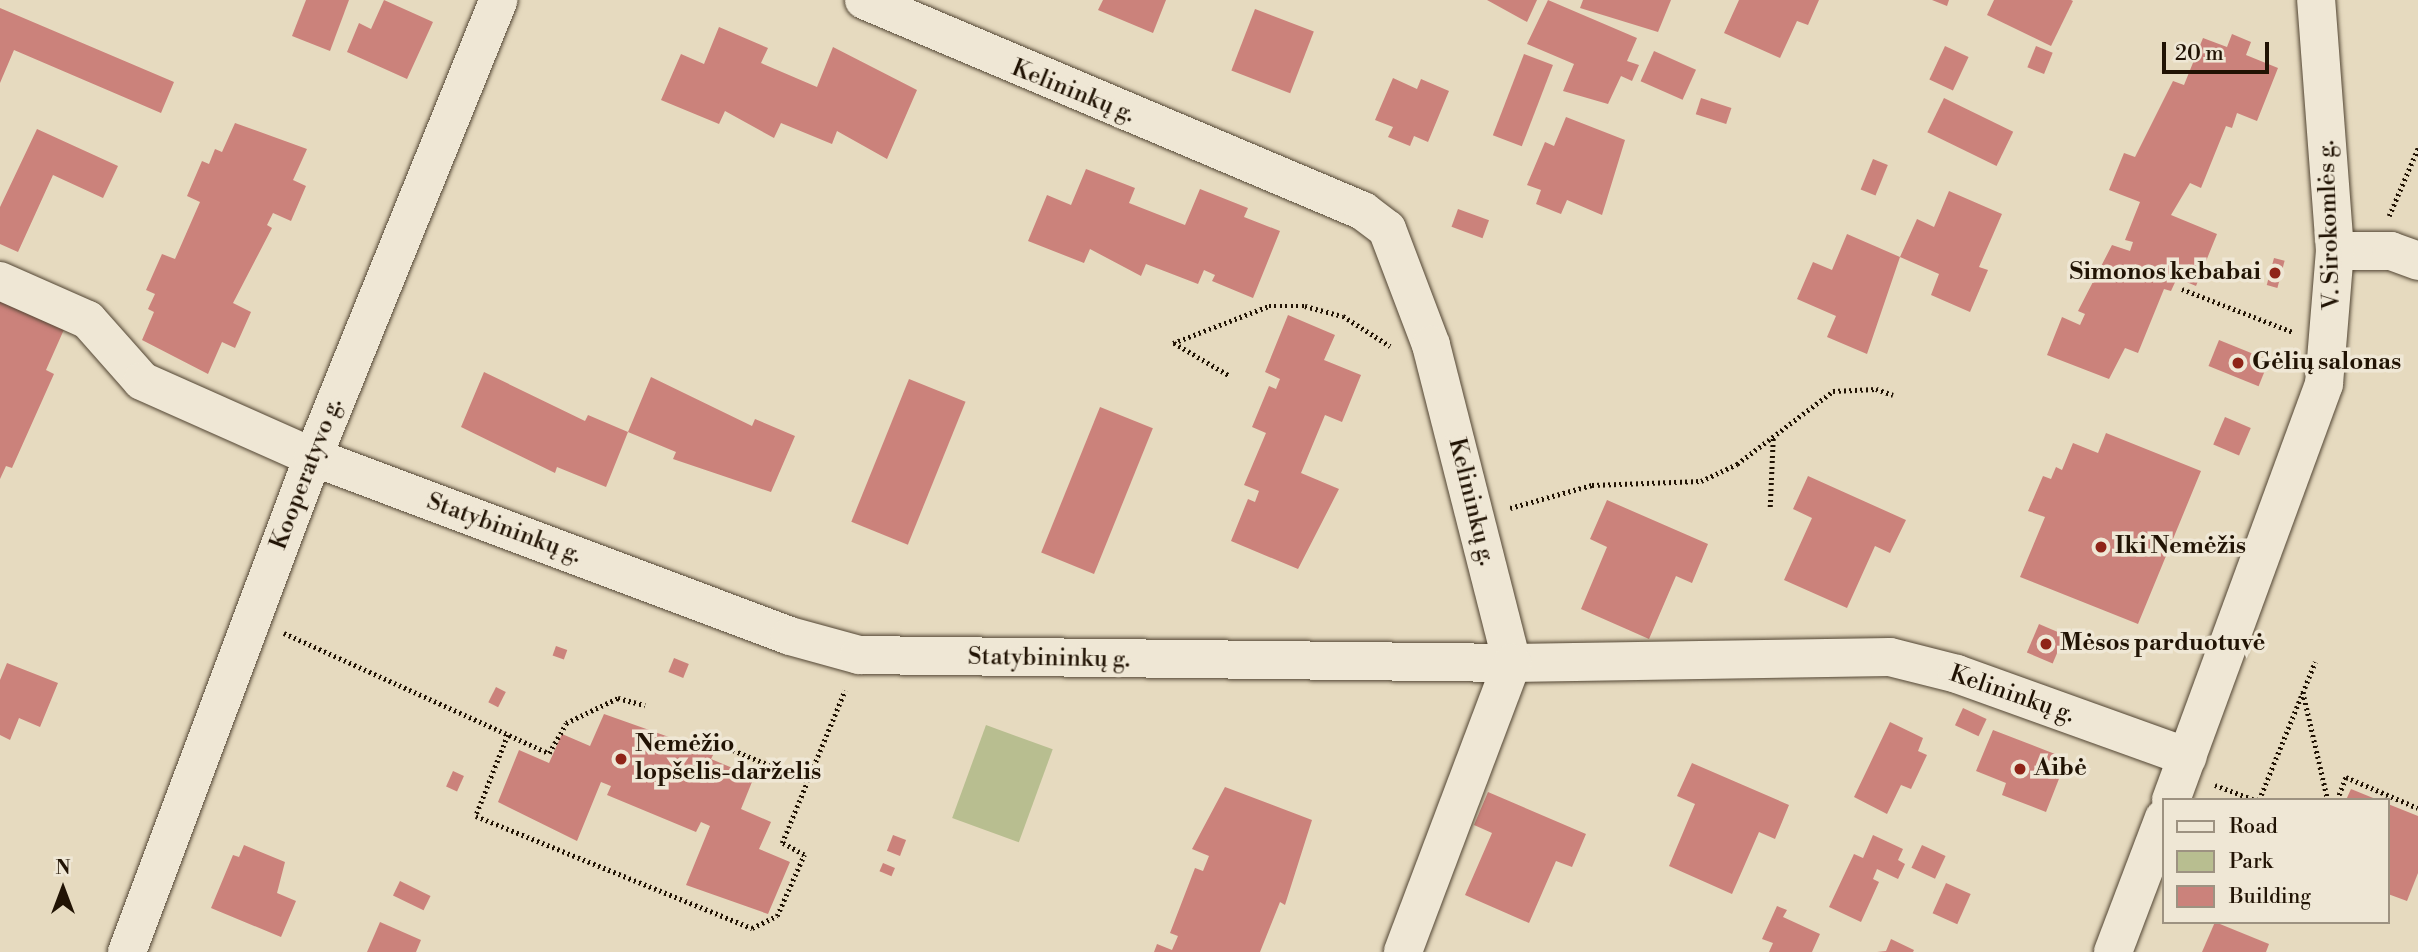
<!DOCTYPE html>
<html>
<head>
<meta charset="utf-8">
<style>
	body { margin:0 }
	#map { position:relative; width:2418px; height:952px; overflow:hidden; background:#e6dabf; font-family:"Libre Bodoni",serif }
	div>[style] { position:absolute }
	.green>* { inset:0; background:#b8be90; transform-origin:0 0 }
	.building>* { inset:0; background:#cb827b; transform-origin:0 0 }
	.path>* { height:4.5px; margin-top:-2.25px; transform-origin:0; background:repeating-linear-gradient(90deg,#211304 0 2px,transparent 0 5.5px) }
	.roads { filter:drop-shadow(0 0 2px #524533) drop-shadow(0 0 2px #524533) }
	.street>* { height:38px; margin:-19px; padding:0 19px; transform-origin:19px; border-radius:19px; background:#efe7d5 }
	.secondary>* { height:38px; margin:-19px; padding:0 19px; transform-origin:19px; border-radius:19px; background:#efe7d5 }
	.dots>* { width:19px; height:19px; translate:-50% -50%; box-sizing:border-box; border:4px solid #efe7d5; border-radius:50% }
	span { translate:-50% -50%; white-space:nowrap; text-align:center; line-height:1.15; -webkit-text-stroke:7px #efe7d5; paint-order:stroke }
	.street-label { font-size:24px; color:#211304 }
	.poi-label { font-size:24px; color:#211304; font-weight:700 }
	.right { translate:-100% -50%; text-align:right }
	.left { translate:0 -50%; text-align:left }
	.legend { position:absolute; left:2162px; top:798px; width:228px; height:126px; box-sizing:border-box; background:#efe7d5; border:2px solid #9d9281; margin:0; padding:9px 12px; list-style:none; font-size:21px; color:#211304 }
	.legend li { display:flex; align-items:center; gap:14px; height:35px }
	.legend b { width:35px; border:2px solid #9d9281 }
	.north { position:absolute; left:28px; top:854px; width:70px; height:70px; -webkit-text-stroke:5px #efe7d5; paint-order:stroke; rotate:0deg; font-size:19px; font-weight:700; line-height:28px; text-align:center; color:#211304 }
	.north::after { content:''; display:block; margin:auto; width:24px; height:32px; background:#211304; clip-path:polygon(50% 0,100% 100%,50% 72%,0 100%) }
	.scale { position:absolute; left:2162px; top:42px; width:107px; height:32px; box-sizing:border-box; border:4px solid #211304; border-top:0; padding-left:9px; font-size:21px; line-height:24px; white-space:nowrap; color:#211304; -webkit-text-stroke:5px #efe7d5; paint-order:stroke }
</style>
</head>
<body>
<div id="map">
	<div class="green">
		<div style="left:986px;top:725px;width:71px;height:99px;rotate:20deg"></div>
	</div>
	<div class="building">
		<div style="clip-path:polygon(306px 0,349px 0,330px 51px,292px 36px)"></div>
		<div style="clip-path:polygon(384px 0,433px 22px,407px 79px,347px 52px,359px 23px,371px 29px)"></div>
		<div style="clip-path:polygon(1103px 0,1166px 0,1153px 33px,1098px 10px)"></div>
		<div style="clip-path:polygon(1487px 0,1537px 0,1527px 22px)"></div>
		<div style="clip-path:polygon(1548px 0,1637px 38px,1627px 61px,1639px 65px,1632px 81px,1621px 76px,1608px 104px,1563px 91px,1574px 64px,1527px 44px)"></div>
		<div style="clip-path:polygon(1583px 0,1671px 0,1658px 32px,1580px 8px)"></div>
		<div style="clip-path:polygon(1739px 0,1819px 0,1808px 25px,1797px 21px,1780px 58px,1724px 33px)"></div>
		<div style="clip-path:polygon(1932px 0,1949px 0,1947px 6px)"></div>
		<div style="clip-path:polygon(1994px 0,2071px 0,2073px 1px,2051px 46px,1987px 15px)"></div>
		<div style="clip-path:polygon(0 8px,174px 82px,161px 113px,14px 50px,0 83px)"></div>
		<div style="left:1255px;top:9px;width:63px;height:66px;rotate:21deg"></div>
		<div style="clip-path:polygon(719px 27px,768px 48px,761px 63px,817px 87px,833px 47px,917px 90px,887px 159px,837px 131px,832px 144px,781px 123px,774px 138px,725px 111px,719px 124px,661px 100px,681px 54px,704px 64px)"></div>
		<div style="clip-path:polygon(2232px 34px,2251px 42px,2246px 55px,2278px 68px,2257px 121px,2237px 113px,2232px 128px,2226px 126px,2201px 188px,2190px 183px,2171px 215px,2217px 234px,2196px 286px,2177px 278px,2171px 291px,2164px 289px,2138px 353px,2125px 348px,2109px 379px,2047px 355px,2062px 317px,2080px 325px,2085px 314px,2078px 311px,2112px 245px,2130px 251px,2133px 242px,2125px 240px,2140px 202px,2109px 190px,2124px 153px,2135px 157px,2173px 81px,2184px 85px,2203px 38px,2227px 47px)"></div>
		<div style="left:1945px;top:46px;width:26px;height:37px;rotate:25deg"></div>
		<div style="left:2036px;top:46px;width:18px;height:23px;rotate:22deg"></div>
		<div style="left:1654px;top:51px;width:46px;height:33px;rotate:24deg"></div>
		<div style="left:1524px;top:54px;width:31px;height:87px;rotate:21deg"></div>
		<div style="clip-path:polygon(1393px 78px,1417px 89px,1421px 79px,1449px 91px,1428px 142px,1414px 136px,1410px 146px,1388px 137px,1393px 127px,1375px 120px)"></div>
		<div style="left:1701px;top:98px;width:32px;height:17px;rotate:18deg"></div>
		<div style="left:1944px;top:98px;width:77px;height:38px;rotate:26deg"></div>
		<div style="clip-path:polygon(1566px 117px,1625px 140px,1602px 215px,1567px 200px,1561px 214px,1536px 204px,1541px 190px,1527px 185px,1545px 142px,1554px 146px)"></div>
		<div style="clip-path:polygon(235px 123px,307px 149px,293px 180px,306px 186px,291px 221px,273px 213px,267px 225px,272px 228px,233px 303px,251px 312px,235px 348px,222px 342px,208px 374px,142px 340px,154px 312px,148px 309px,155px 294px,146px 290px,162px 254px,175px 259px,200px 202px,187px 196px,202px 161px,209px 164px,215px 149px,222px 152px)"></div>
		<div style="clip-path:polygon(37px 129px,118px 166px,103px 198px,53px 175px,18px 252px,0 244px,0 207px)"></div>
		<div style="left:1873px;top:159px;width:16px;height:33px;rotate:22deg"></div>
		<div style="clip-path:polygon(1086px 169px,1135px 188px,1129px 203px,1185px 225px,1200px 189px,1248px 208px,1244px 217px,1280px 231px,1253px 298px,1212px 281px,1215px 275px,1204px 270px,1198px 284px,1146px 264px,1141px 276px,1090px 249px,1084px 263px,1028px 241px,1047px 195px,1071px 205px)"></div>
		<div style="clip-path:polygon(1949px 191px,2002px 214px,1979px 267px,1988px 270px,1970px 312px,1931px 295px,1939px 274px,1900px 257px,1867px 354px,1827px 337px,1836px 316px,1797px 299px,1813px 262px,1832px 270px,1847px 234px,1900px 257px,1917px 219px,1934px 227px)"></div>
		<div style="left:1458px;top:209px;width:33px;height:19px;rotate:20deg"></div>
		<div style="left:2274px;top:258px;width:11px;height:28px;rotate:15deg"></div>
		<div style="clip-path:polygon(0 295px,66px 325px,46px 370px,54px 374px,12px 468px,6px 466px,0 479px)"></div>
		<div style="clip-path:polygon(1288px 315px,1335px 335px,1324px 360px,1361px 375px,1342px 422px,1325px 415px,1301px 473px,1339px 489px,1298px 569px,1231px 541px,1248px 499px,1255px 502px,1259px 491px,1244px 485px,1266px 433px,1252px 427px,1269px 386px,1276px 389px,1280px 379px,1265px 372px)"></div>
		<div style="left:2219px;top:340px;width:54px;height:28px;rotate:22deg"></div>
		<div style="clip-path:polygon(484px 372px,585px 421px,588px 415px,628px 432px,651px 377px,752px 426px,755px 419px,795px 436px,771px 492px,673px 459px,676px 452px,628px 432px,606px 487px,557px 467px,555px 473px,461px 427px)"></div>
		<div style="left:909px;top:379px;width:61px;height:154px;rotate:22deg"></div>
		<div style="left:1100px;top:407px;width:57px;height:157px;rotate:22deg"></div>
		<div style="left:2225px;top:417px;width:28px;height:30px;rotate:23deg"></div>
		<div style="clip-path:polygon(2106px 433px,2201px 471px,2138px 624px,2020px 577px,2045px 517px,2028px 511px,2043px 476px,2051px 479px,2056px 467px,2062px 470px,2073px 443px,2098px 453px)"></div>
		<div style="clip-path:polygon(1808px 476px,1906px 520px,1890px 553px,1875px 546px,1847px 608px,1784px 580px,1812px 518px,1793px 509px)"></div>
		<div style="clip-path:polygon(1607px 500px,1708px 544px,1692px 583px,1676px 576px,1649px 639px,1581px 609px,1607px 547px,1590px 539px)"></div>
		<div style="left:2039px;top:624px;width:28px;height:31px;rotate:23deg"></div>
		<div style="left:556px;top:646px;width:12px;height:10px;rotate:20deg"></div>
		<div style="left:674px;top:658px;width:16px;height:15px;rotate:22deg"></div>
		<div style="clip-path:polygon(7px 663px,58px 683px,40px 727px,19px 718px,10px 740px,0 735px,0 680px)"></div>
		<div style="left:496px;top:687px;width:11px;height:17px;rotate:27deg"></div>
		<div style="left:1963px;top:708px;width:26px;height:19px;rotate:25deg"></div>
		<div style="clip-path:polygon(604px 714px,714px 753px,711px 759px,754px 777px,741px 809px,771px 822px,759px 849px,790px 862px,768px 914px,686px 885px,710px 826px,701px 822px,696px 832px,607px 795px,611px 786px,601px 782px,577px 841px,498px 802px,519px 750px,549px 763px,562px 734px,590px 746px)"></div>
		<div style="clip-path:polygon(1890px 722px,1923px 738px,1918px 751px,1927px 755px,1911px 789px,1901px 785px,1887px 814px,1854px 797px)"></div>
		<div style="clip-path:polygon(1993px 730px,2055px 754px,2052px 761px,2064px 766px,2046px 812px,2002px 795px,2006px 783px,1976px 771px)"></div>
		<div style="clip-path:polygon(1692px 763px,1789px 805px,1775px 839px,1759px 832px,1732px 894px,1669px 866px,1695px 804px,1677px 796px)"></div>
		<div style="left:453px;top:771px;width:12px;height:17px;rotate:24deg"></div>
		<div style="clip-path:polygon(1225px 787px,1312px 820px,1285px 905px,1280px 902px,1260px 952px,1154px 952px,1157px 944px,1172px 950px,1178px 936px,1170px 933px,1195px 868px,1203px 871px,1209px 856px,1192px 849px)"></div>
		<div style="clip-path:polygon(2351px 789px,2378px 800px,2346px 800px)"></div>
		<div style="clip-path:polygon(1488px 792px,1586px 834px,1572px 867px,1556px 861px,1529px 923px,1465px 895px,1492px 833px,1474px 825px)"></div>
		<div style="clip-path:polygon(2388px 804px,2418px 816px,2418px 873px,2407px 901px,2388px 894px)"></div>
		<div style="left:893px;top:835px;width:14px;height:17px;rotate:21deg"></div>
		<div style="clip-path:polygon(1873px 835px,1903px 849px,1898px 860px,1905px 864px,1898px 879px,1877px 869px,1873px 879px,1879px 882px,1861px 922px,1829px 907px,1854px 854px,1863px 858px)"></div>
		<div style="clip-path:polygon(244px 845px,285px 862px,277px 893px,296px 901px,281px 937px,211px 908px,233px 855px,239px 857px)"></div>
		<div style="left:1922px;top:845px;width:26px;height:25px;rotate:25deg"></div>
		<div style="left:883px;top:863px;width:13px;height:9px;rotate:23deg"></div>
		<div style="left:400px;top:881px;width:34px;height:16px;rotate:26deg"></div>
		<div style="left:1946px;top:883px;width:27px;height:33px;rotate:24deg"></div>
		<div style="clip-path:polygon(1777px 906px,1787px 910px,1783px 917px,1820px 934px,1812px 952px,1769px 952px,1773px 943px,1762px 939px)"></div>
		<div style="clip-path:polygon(380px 922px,421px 940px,416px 952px,367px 952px)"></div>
		<div style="clip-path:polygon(2215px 922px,2269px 944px,2266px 952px,2202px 952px)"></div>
		<div style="clip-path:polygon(1891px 939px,1914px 950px,1913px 952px,1877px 952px,1886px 951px)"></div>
	</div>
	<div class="path">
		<div style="left:2389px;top:216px;width:74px;rotate:-66.9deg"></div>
		<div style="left:2182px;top:289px;width:119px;rotate:21.2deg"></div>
		<div style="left:1173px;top:343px;width:103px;rotate:-21.1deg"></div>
		<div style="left:1269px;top:306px;width:36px"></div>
		<div style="left:1305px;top:306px;width:39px;rotate:15deg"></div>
		<div style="left:1343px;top:316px;width:56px;rotate:32.6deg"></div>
		<div style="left:1174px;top:343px;width:65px;rotate:30.5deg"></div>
		<div style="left:1770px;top:507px;width:69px;rotate:-87.5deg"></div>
		<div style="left:1510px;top:508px;width:85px;rotate:-15.7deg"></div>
		<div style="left:1592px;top:485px;width:109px;rotate:-2.1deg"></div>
		<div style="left:1701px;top:481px;width:40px;rotate:-25deg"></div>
		<div style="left:1737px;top:464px;width:121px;rotate:-37.2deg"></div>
		<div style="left:1833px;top:391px;width:43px;rotate:-2.7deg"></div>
		<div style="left:1876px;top:389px;width:18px;rotate:19deg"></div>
		<div style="left:284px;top:633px;width:291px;rotate:24.4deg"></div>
		<div style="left:549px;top:753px;width:34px;rotate:-60deg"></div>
		<div style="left:566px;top:723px;width:58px;rotate:-25.7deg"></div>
		<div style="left:618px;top:698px;width:28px;rotate:15deg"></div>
		<div style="left:2303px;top:692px;width:111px;rotate:77deg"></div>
		<div style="left:508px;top:735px;width:87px;rotate:111.6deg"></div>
		<div style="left:476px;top:816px;width:298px;rotate:22.1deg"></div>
		<div style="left:752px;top:928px;width:28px;rotate:-26deg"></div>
		<div style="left:777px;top:916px;width:67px;rotate:-66.1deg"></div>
		<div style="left:804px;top:855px;width:25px;rotate:-151deg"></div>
		<div style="left:782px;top:843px;width:165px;rotate:-67.6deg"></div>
		<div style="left:731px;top:739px;width:11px;rotate:80deg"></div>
		<div style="left:733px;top:750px;width:81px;rotate:22.5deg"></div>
		<div style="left:2215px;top:785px;width:43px;rotate:20.6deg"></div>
		<div style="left:2259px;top:800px;width:149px;rotate:-67.9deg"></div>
		<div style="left:2337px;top:800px;width:25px;rotate:-69deg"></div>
		<div style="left:2346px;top:777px;width:78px;rotate:23.3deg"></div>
	</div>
	<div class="roads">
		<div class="street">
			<div style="left:864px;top:0;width:542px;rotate:22.92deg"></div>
			<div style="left:1363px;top:211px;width:30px;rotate:37deg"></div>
			<div style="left:1387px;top:229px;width:124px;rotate:69.2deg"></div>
			<div style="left:1431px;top:345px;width:328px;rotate:75.7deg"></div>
			<div style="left:1512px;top:663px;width:378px;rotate:-0.9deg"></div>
			<div style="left:1890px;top:657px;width:69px;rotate:14.2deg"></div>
			<div style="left:1957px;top:674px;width:245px;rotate:19.8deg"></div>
			<div style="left:2335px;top:251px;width:56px"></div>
			<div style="left:2391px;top:251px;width:29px;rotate:20deg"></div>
			<div style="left:0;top:281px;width:96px;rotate:23.9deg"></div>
			<div style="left:88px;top:320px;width:81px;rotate:48.5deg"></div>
			<div style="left:142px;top:381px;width:187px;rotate:24deg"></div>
			<div style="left:313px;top:457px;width:509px;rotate:20.57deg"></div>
			<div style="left:790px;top:636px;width:72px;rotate:15.4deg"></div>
			<div style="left:859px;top:655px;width:653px;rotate:0.7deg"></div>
			<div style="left:1512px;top:663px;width:309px;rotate:110.7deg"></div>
			<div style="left:127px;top:952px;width:529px;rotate:-69.41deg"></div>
			<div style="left:313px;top:457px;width:493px;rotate:-67.9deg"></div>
		</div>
		<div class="secondary">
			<div style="left:2171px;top:800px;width:443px;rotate:-69.8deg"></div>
			<div style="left:2324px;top:384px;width:133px;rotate:-85.3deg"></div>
			<div style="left:2335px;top:251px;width:252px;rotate:-94.3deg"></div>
			<div style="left:2113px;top:952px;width:143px;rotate:-69.2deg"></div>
		</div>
	</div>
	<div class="dots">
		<div style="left:2275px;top:273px;background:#8f2418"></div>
		<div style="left:2238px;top:363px;background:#8f2418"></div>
		<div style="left:2101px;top:547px;background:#8f2418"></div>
		<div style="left:2046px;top:644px;background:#8f2418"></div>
		<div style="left:621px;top:759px;background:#8f2418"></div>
		<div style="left:2020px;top:769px;background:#8f2418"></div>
	</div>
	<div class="street-label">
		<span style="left:1073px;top:92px;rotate:22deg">Kelininkų g.</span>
		<span style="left:2330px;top:225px;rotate:-92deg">V. Sirokomlės g.</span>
		<span style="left:307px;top:474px;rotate:-69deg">Kooperatyvo g.</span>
		<span style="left:1471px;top:502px;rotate:76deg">Kelininkų g.</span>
		<span style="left:504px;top:529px;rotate:20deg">Statybininkų g.</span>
		<span style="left:1049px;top:659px;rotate:1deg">Statybininkų g.</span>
		<span style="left:2012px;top:695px;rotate:19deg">Kelininkų g.</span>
	</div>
	<div class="poi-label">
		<span class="right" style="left:2261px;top:273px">Simonos kebabai</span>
		<span class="left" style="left:2252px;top:363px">Gėlių salonas</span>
		<span class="left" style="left:2115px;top:547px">Iki Nemėžis</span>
		<span class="left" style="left:2060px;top:644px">Mėsos parduotuvė</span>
		<span class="left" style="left:635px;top:759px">Nemėžio<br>lopšelis-darželis</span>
		<span class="left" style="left:2034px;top:769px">Aibė</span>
	</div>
	<ul class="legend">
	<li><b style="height:9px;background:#efe7d5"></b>Road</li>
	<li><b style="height:19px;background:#b8be90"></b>Park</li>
	<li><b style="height:19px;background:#cb827b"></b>Building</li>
	</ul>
	<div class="north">N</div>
	<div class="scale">20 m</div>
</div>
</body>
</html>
